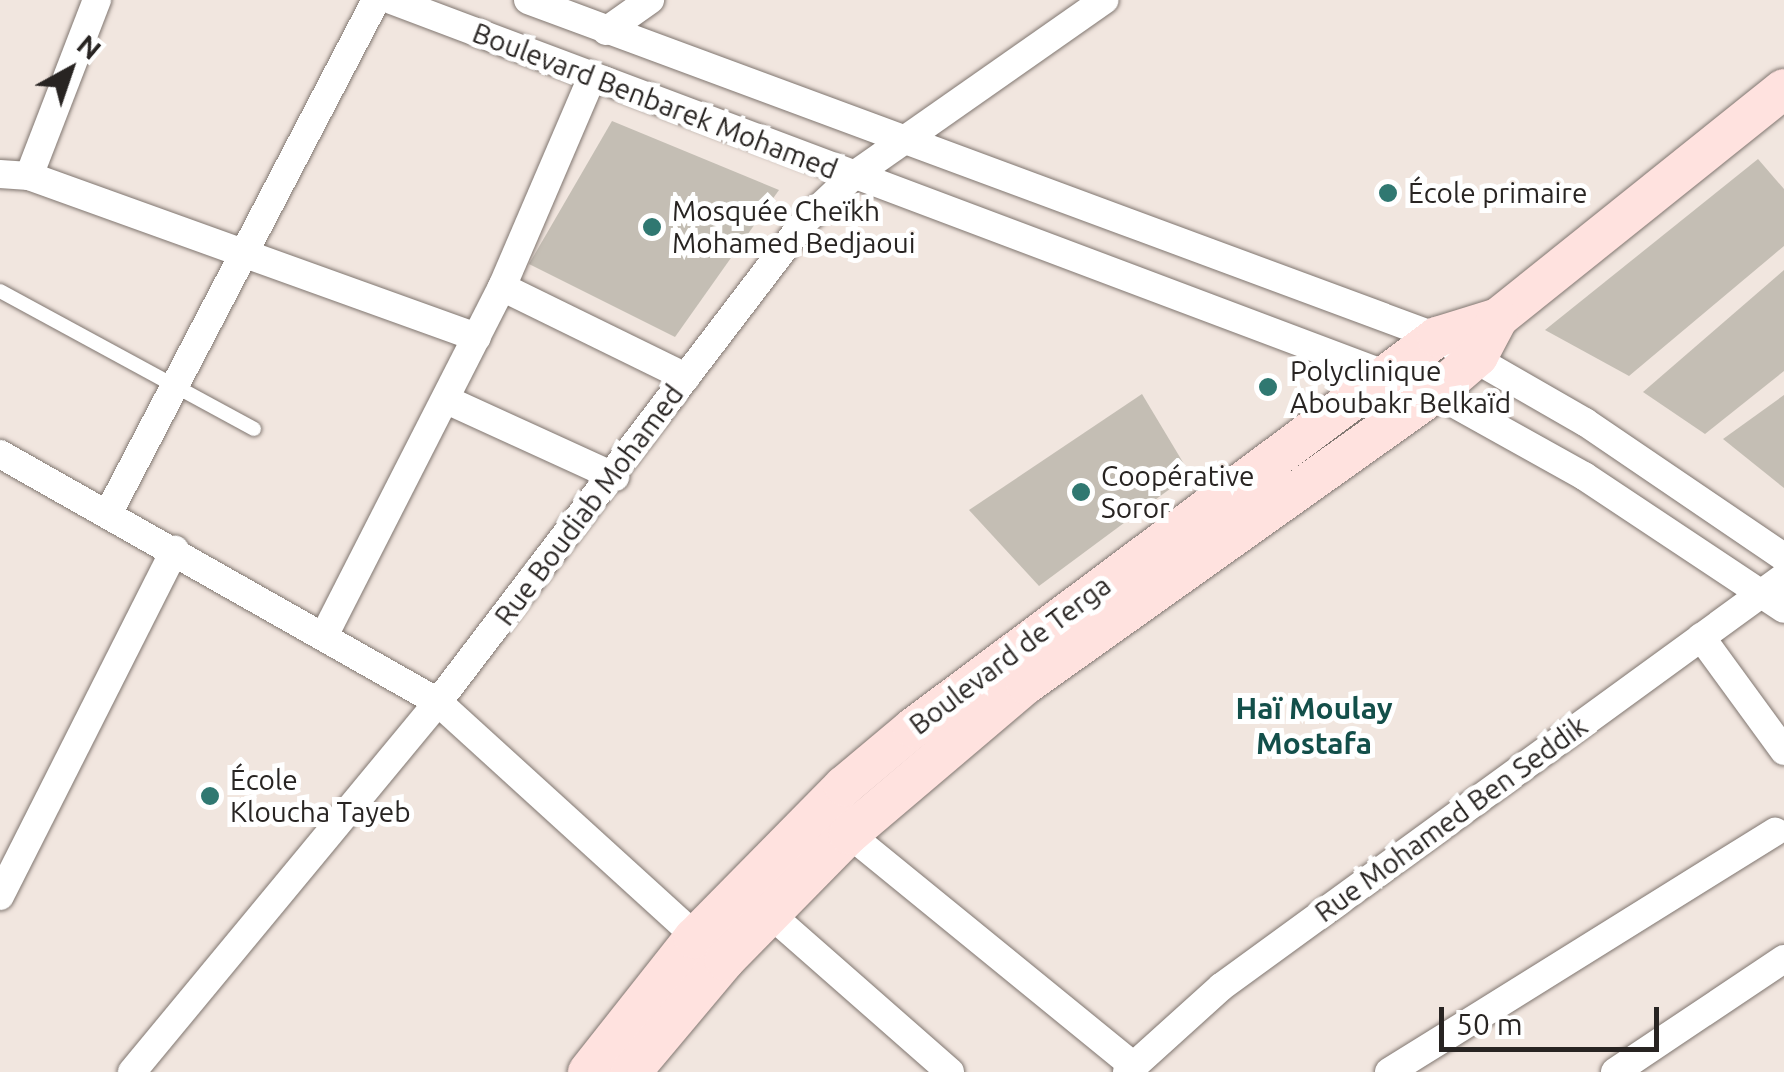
<!DOCTYPE html>
<html>
<head>
<meta charset="utf-8">
<style>
	body { margin:0 }
	#map { position:relative; width:1784px; height:1072px; overflow:hidden; background:#f1e6df; font-family:Ubuntu,sans-serif }
	div>[style] { position:absolute }
	.building>* { inset:0; background:#c4beb4 }
	.roads { filter:drop-shadow(0 0 2px #807670) drop-shadow(0 0 2px #807670) }
	.lane>* { height:14px; margin:-7px; padding:0 7px; transform-origin:7px; border-radius:7px; background:#fff }
	.street>* { height:28px; margin:-14px; padding:0 14px; transform-origin:14px; border-radius:14px; background:#fff }
	.secondary>* { height:40px; margin:-20px; padding:0 20px; transform-origin:20px; border-radius:20px; background:#ffe2df }
	.dots>* { width:28px; height:28px; translate:-50% -50%; box-sizing:border-box; border:5px solid #fff; border-radius:50% }
	span { translate:-50% -50%; white-space:nowrap; text-align:center; line-height:1.15; -webkit-text-stroke:10px #fff; paint-order:stroke }
	.street-label { font-size:28px; color:#282422 }
	.poi-label { font-size:28px; color:#282422 }
	.left { translate:0 -50%; text-align:left }
	.neighbourhood-label { font-size:30px; color:#134f4a; font-weight:700 }
	.north { position:absolute; left:20px; top:20px; width:100px; height:100px; -webkit-text-stroke:8px #fff; paint-order:stroke; rotate:40deg; font-size:28px; font-weight:700; line-height:40px; text-align:center; color:#282422 }
	.north::after { content:''; display:block; margin:auto; width:35px; height:45px; background:#282422; clip-path:polygon(50% 0,100% 100%,50% 72%,0 100%) }
	.scale { position:absolute; left:1439px; top:1007px; width:220px; height:45px; box-sizing:border-box; border:5px solid #282422; border-top:0; padding-left:12px; font-size:30px; line-height:35px; white-space:nowrap; color:#282422; -webkit-text-stroke:8px #fff; paint-order:stroke }
</style>
</head>
<body>
<div id="map">
	<div class="building">
		<div style="clip-path:polygon(612px 121px,779px 190px,675px 337px,529px 264px)"></div>
		<div style="clip-path:polygon(1758px 159px,1784px 189px,1784px 246px,1629px 376px,1545px 330px)"></div>
		<div style="clip-path:polygon(1784px 270px,1784px 371px,1705px 434px,1643px 392px)"></div>
		<div style="clip-path:polygon(1142px 394px,1190px 474px,1039px 586px,969px 510px)"></div>
		<div style="clip-path:polygon(1784px 395px,1784px 488px,1723px 439px)"></div>
	</div>
	<div class="roads">
		<div class="lane">
			<div style="left:0;top:291px;width:289px;rotate:28.5deg"></div>
		</div>
		<div class="street">
			<div style="left:391px;top:0;width:1116px;rotate:20.63deg"></div>
			<div style="left:1435px;top:393px;width:171px;rotate:29.1deg"></div>
			<div style="left:1584px;top:476px;width:240px;rotate:33.6deg"></div>
			<div style="left:528px;top:0;width:969px;rotate:20.34deg"></div>
			<div style="left:1437px;top:337px;width:171px;rotate:29.9deg"></div>
			<div style="left:1585px;top:422px;width:240px;rotate:34.2deg"></div>
			<div style="left:606px;top:31px;width:54px;rotate:-35.2deg"></div>
			<div style="left:0;top:174px;width:29px;rotate:4deg"></div>
			<div style="left:29px;top:176px;width:476px;rotate:19.8deg"></div>
			<div style="left:29px;top:176px;width:189px;rotate:-68.9deg"></div>
			<div style="left:502px;top:287px;width:205px;rotate:26.1deg"></div>
			<div style="left:447px;top:400px;width:185px;rotate:24.6deg"></div>
			<div style="left:0;top:454px;width:503px;rotate:29.52deg"></div>
			<div style="left:438px;top:702px;width:365px;rotate:42.3deg"></div>
			<div style="left:109px;top:512px;width:577px;rotate:-62.46deg"></div>
			<div style="left:324px;top:636px;width:392px;rotate:-63deg"></div>
			<div style="left:502px;top:287px;width:226px;rotate:-66.8deg"></div>
			<div style="left:1701px;top:637px;width:141px;rotate:53.9deg"></div>
			<div style="left:849px;top:834px;width:367px;rotate:39.2deg"></div>
			<div style="left:0;top:896px;width:388px;rotate:-63.2deg"></div>
			<div style="left:769px;top:913px;width:241px;rotate:41.3deg"></div>
			<div style="left:132px;top:1072px;width:480px;rotate:-50.4deg"></div>
			<div style="left:438px;top:702px;width:605px;rotate:-52.66deg"></div>
			<div style="left:805px;top:221px;width:66px;rotate:-43.2deg"></div>
			<div style="left:853px;top:176px;width:307px;rotate:-35deg"></div>
			<div style="left:1127px;top:1072px;width:127px;rotate:-42.1deg"></div>
			<div style="left:1221px;top:987px;width:696px;rotate:-36.06deg"></div>
			<div style="left:1389px;top:1072px;width:455px;rotate:-31.9deg"></div>
			<div style="left:1615px;top:1072px;width:203px;rotate:-33.8deg"></div>
		</div>
		<div class="secondary">
			<div style="left:588px;top:1072px;width:171px;rotate:-51.7deg"></div>
			<div style="left:694px;top:938px;width:214px;rotate:-45.4deg"></div>
			<div style="left:844px;top:786px;width:90px;rotate:-40deg"></div>
			<div style="left:913px;top:728px;width:654px;rotate:-36.73deg"></div>
			<div style="left:1437px;top:337px;width:64px;rotate:-17.3deg"></div>
			<div style="left:1498px;top:318px;width:366px;rotate:-38.7deg"></div>
			<div style="left:631px;top:1072px;width:146px;rotate:-50deg"></div>
			<div style="left:725px;top:960px;width:177px;rotate:-45.5deg"></div>
			<div style="left:849px;top:834px;width:232px;rotate:-40.3deg"></div>
			<div style="left:1026px;top:684px;width:502px;rotate:-35.43deg"></div>
			<div style="left:1435px;top:393px;width:57px;rotate:-40.7deg"></div>
			<div style="left:1478px;top:356px;width:43px;rotate:-62.2deg"></div>
		</div>
	</div>
	<div class="dots">
		<div style="left:1388px;top:193px;background:#307871"></div>
		<div style="left:652px;top:227px;background:#307871"></div>
		<div style="left:1268px;top:387px;background:#307871"></div>
		<div style="left:1081px;top:492px;background:#307871"></div>
		<div style="left:210px;top:796px;background:#307871"></div>
	</div>
	<div class="street-label">
		<span style="left:655px;top:101px;rotate:21deg">Boulevard Benbarek Mohamed</span>
		<span style="left:589px;top:505px;rotate:-53deg">Rue Boudiab Mohamed</span>
		<span style="left:1010px;top:655px;rotate:-37deg">Boulevard de Terga</span>
		<span style="left:1451px;top:819px;rotate:-36deg">Rue Mohamed Ben Seddik</span>
	</div>
	<div class="poi-label">
		<span class="left" style="left:1408px;top:193px">École primaire</span>
		<span class="left" style="left:672px;top:227px">Mosquée Cheïkh<br>Mohamed Bedjaoui</span>
		<span class="left" style="left:1290px;top:387px">Polyclinique<br>Aboubakr Belkaïd</span>
		<span class="left" style="left:1101px;top:492px">Coopérative<br>Soror</span>
		<span class="left" style="left:230px;top:796px">École<br>Kloucha Tayeb</span>
	</div>
	<div class="neighbourhood-label">
		<span style="left:1314px;top:725px">Haï Moulay<br>Mostafa</span>
	</div>
	<div class="north">N</div>
	<div class="scale">50 m</div>
</div>
</body>
</html>
